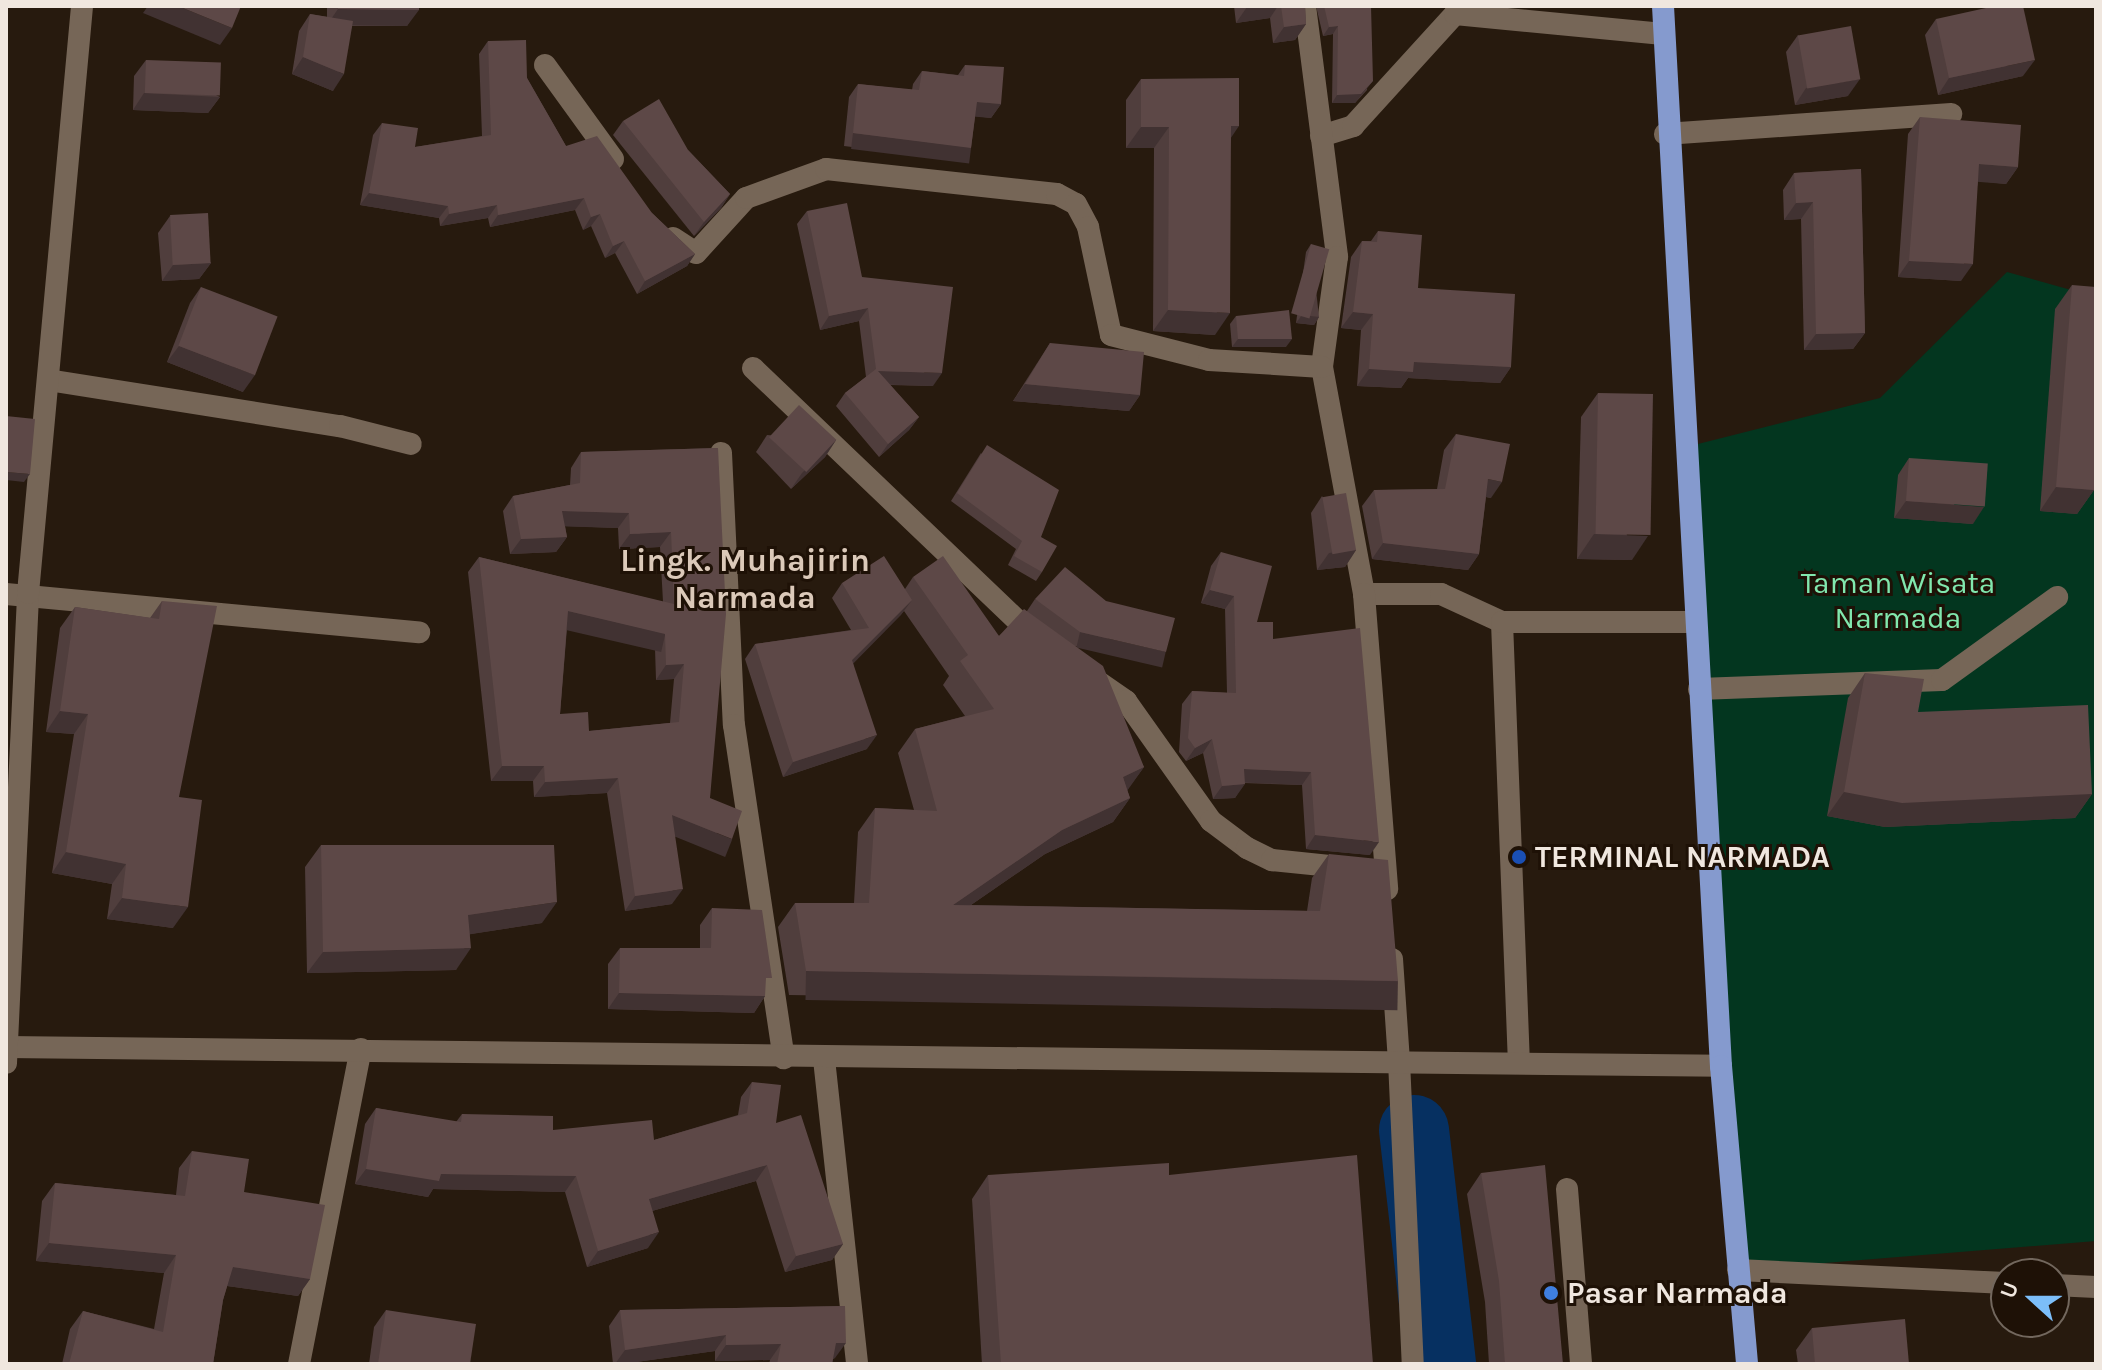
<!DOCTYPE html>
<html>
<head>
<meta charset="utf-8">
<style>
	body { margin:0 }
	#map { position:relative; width:2102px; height:1370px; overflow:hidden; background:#271a0e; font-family:Karla,sans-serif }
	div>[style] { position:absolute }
	.green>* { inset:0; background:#03361f }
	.river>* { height:70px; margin:-35px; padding:0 35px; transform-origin:35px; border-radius:35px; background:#063061 }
	.service>* { height:22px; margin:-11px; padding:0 11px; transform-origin:11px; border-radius:11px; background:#766657 }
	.minor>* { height:22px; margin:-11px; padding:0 11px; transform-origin:11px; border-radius:11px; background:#766657 }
	.tertiary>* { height:22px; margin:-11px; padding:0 11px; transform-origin:11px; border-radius:11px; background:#766657 }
	.trunk>* { height:22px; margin:-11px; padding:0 11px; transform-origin:11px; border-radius:11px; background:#859ace }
	.wall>* { inset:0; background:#503e3d }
	.shaded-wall>* { inset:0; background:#413232; transform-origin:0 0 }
	.building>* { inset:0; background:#5d4847; transform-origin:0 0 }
	.dots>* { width:22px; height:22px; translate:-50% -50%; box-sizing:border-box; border:4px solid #1e1106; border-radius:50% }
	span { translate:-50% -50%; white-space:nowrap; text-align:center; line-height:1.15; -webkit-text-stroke:6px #1e1106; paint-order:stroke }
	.park-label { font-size:30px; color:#81e8ae }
	.poi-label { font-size:30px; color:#f0e7df; font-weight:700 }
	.left { translate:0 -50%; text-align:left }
	.neighbourhood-label { font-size:32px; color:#dbc9b9; font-weight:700 }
	.frame { position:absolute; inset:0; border:8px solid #f0e7df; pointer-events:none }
	.north { position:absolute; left:1990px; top:1258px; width:80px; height:80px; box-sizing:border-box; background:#1e1106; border:2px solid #72675d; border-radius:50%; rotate:291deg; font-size:22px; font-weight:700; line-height:32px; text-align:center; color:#f0e7df }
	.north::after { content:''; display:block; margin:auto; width:28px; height:36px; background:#7cbef9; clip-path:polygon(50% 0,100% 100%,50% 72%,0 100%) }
</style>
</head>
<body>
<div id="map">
	<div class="green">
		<div style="clip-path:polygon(2007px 272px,2096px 297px,2096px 1241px,1738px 1270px,1690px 446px,1880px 398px)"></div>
	</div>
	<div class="river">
		<div style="left:1414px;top:1130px;width:236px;rotate:83.4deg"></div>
	</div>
	<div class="service">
		<div style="left:1321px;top:136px;width:34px;rotate:-17deg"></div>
		<div style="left:1353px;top:126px;width:151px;rotate:-47.7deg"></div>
		<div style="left:1455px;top:14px;width:209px;rotate:5.5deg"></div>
		<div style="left:1364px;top:594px;width:77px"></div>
		<div style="left:1441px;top:594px;width:67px;rotate:24.7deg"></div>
		<div style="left:1502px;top:622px;width:441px;rotate:87.8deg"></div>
		<div style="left:1502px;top:622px;width:193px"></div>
		<div style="left:1399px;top:1061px;width:303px;rotate:87.4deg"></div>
		<div style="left:1567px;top:1189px;width:176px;rotate:85.4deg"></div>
	</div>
	<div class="minor">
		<div style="left:1305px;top:6px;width:253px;rotate:82.7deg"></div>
		<div style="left:1337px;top:257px;width:111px;rotate:97.8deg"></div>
		<div style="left:1322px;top:367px;width:231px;rotate:79.5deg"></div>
		<div style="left:1364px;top:594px;width:296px;rotate:85.5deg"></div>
		<div style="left:545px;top:65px;width:116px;rotate:54.1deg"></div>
		<div style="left:1665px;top:134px;width:287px;rotate:-4deg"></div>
		<div style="left:673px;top:238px;width:27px;rotate:33deg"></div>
		<div style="left:696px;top:253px;width:74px;rotate:-47.7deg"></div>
		<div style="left:746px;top:198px;width:85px;rotate:-19.9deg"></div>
		<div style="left:826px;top:169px;width:232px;rotate:6.2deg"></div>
		<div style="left:1057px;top:194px;width:21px;rotate:28deg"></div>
		<div style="left:1076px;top:204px;width:26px;rotate:62deg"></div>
		<div style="left:1088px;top:227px;width:110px;rotate:78deg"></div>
		<div style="left:1111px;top:335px;width:101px;rotate:14.3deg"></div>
		<div style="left:1209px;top:360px;width:113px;rotate:3.5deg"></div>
		<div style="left:753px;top:368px;width:391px;rotate:43.7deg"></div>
		<div style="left:48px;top:380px;width:296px;rotate:9deg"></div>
		<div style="left:340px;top:426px;width:73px;rotate:14.2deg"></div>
		<div style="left:721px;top:453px;width:272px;rotate:87.3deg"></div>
		<div style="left:734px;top:725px;width:337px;rotate:81.5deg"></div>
		<div style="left:6px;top:594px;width:415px;rotate:5.3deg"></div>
		<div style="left:1090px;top:676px;width:44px;rotate:34.8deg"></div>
		<div style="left:1126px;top:701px;width:147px;rotate:54.7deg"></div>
		<div style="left:1211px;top:821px;width:45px;rotate:36.9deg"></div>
		<div style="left:1247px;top:848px;width:28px;rotate:26deg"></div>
		<div style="left:1272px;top:860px;width:77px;rotate:5.9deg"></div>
		<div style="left:1699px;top:689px;width:243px;rotate:-2.1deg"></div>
		<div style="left:1942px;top:680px;width:142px;rotate:-35.8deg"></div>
		<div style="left:1392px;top:959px;width:102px;rotate:86.1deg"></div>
		<div style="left:824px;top:1059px;width:307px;rotate:83.8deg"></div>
		<div style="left:299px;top:1364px;width:321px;rotate:-78.9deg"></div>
	</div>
	<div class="tertiary">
		<div style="left:6px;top:1047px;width:1715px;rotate:0.63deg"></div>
		<div style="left:6px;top:1063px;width:471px;rotate:-87.3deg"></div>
		<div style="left:28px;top:593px;width:589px;rotate:-84.74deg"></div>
		<div style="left:1738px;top:1270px;width:268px;rotate:2.8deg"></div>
		<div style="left:2054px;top:1285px;width:42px;rotate:2.7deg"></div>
	</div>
	<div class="trunk">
		<div style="left:1663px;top:6px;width:1062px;rotate:86.87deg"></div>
		<div style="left:1721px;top:1066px;width:299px;rotate:85deg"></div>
	</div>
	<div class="wall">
		<div style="clip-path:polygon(327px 6px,419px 6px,407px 26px,352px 26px,333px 91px,292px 74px,299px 31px,310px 14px,327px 17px)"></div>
		<div style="clip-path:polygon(1234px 6px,1305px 6px,1306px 24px,1295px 40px,1273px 43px,1270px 18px,1236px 23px)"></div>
		<div style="clip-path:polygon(1316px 6px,1371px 6px,1367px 90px,1355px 103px,1332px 103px,1333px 34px,1323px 36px)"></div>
		<div style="clip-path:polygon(1936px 19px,2023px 76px,1938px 95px,1925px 35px)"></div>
		<div style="clip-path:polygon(1798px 35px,1848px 96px,1795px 105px,1786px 52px)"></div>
		<div style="clip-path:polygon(488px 41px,527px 78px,566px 146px,652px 213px,695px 254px,687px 266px,637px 294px,615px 253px,605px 258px,591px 226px,583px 230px,575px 210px,490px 227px,488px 218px,440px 226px,439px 218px,360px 205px,373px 135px,382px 123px,415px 147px,482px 136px,479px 54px)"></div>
		<div style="clip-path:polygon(146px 60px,220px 97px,208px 113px,133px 110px,134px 76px)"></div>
		<div style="clip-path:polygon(965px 65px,1001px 104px,991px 118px,975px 116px,971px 148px,962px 161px,844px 146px,849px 97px,858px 84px,912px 90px,913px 84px,922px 71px,958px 75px)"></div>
		<div style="clip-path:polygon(1141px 79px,1231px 138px,1215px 335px,1153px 331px,1154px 148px,1126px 148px,1126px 100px)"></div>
		<div style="clip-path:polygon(1920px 117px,2018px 167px,2006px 184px,1978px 181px,1961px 281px,1898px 277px,1908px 134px)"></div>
		<div style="clip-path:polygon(623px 121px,688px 150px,730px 194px,721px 208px,694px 236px,613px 135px)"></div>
		<div style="clip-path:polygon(1861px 169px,1865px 333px,1853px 349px,1804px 350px,1801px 219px,1784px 220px,1783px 190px,1794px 173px)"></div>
		<div style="clip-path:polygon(807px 211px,862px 277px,933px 386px,890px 385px,919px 417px,909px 430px,879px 457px,836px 406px,845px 393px,866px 377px,859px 321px,820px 330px,797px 224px)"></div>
		<div style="clip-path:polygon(170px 216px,211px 263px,199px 279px,162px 281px,158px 233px)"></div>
		<div style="clip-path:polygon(1378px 231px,1418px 288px,1511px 367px,1500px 383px,1408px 378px,1401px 388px,1357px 386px,1361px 330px,1341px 328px,1351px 257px,1362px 241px,1371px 241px)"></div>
		<div style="clip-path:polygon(1311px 244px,1319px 317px,1314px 325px,1296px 323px,1306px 252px)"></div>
		<div style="clip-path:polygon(2072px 285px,2094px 490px,2077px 514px,2040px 511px,2055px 309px)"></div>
		<div style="clip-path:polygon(201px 287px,243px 392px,167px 362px,190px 303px)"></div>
		<div style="clip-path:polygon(1236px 316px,1286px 347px,1232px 347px,1230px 324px)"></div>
		<div style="clip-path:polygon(1050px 343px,1140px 395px,1129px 411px,1013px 401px)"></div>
		<div style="clip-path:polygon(1598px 393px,1632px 560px,1577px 559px,1581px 417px)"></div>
		<div style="clip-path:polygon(1456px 434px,1491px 498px,1486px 497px,1479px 554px,1468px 570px,1372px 559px,1362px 506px,1374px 490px,1437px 489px,1444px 450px)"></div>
		<div style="clip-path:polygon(767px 435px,836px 440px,825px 457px,791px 489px,756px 452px)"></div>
		<div style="clip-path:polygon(evenodd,718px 448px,710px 798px,721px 854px,675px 836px,672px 904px,625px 911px,607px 793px,534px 797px,533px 781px,491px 781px,468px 572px,479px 557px,663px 602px,660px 547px,619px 549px,618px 528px,565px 526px,567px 537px,556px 552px,510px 554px,503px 511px,513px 496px,570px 485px,571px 468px,581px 452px,718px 448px,567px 628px,655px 649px,656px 680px,674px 679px,670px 723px,589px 731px,560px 714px,567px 628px)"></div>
		<div style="clip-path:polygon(981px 453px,1041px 537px,1042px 572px,1036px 581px,1008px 565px,1016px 549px,951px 501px)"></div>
		<div style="clip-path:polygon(1909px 458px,1973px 524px,1894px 518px,1898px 475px)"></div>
		<div style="clip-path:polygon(1322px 496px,1356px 550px,1345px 567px,1317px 570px,1311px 513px)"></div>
		<div style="clip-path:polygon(1221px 552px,1257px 622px,1273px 639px,1370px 855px,1306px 849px,1302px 785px,1244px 783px,1235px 798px,1213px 799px,1203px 753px,1186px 761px,1179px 752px,1182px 704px,1192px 691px,1227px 693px,1225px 609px,1201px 603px,1211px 566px)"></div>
		<div style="clip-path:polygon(913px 577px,999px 636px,1027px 611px,1035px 599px,1157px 665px,1075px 646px,1144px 767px,1127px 790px,1130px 798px,1113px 822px,1045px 854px,971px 905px,1307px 911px,1312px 878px,1329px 854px,1398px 981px,1381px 1005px,789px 995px,778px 927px,795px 903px,854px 903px,858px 832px,875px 808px,914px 810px,898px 753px,915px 729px,965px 716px,943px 685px,949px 676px,904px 611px,853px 663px,867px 749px,783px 777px,745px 659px,755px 644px,851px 630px,832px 598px,842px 583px,905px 589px)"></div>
		<div style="clip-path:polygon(162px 601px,179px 797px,173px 928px,107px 919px,112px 884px,52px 873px,74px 734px,46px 732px,60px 628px,75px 607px,150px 618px)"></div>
		<div style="clip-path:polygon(1865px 673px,1918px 712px,2092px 794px,2075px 818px,1885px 827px,1827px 816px,1848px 698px)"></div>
		<div style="clip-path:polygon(321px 845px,542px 923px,470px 934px,456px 970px,307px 973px,305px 867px)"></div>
		<div style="clip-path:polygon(712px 908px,765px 996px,754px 1013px,608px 1009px,608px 964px,620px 948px,700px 948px,700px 925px)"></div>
		<div style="clip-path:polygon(752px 1082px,843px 1244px,832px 1260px,785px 1272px,756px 1181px,652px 1211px,648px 1248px,587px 1267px,565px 1192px,433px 1189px,428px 1197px,355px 1184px,365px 1124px,376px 1108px,456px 1122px,462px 1114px,553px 1130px,654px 1140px,738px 1115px,741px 1097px)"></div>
		<div style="clip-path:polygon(192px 1151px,244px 1192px,310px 1279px,298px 1296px,227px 1286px,223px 1300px,213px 1364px,62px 1364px,70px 1329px,83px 1311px,154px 1329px,164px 1273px,36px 1261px,42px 1201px,55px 1183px,176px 1195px,179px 1168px)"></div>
		<div style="clip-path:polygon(1481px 1173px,1563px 1364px,1489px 1364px,1485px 1302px,1467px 1194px)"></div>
		<div style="clip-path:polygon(988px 1175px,1169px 1175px,1373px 1364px,982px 1364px,972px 1199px)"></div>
		<div style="clip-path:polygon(845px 1306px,835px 1358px,833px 1359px,832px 1364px,769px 1364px,770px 1360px,715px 1361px,715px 1351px,622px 1364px,613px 1364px,609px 1326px,620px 1310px)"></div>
		<div style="clip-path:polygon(386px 1310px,470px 1364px,369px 1364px,374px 1327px)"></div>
		<div style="clip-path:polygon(1812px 1328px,1909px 1364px,1798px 1364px,1796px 1350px)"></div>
	</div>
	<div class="shaded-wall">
		<div style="clip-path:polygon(148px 6px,178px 6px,232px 28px,220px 45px,143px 13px)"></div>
		<div style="clip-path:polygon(1256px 6px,1278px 6px,1270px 18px,1236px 23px,1247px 7px)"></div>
		<div style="clip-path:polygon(338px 9px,419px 10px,407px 26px,327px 25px)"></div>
		<div style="clip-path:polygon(1306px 24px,1295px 40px,1273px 43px,1284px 27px)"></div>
		<div style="clip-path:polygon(1338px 26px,1333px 34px,1323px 36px,1329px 27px)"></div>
		<div style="clip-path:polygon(303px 57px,344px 74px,333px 91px,292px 74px)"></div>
		<div style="clip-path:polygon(2035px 60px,2023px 76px,1938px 95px,1949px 78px)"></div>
		<div style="clip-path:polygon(1860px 79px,1848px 96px,1795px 105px,1806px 88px)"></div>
		<div style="clip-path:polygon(1373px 81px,1355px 103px,1332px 103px,1337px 95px)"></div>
		<div style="clip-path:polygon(144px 93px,220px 97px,208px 113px,133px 110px)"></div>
		<div style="clip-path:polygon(977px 102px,1001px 104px,991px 118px,967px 116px)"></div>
		<div style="clip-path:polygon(1231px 126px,1239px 126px,1224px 148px)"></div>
		<div style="clip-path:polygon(1141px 127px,1169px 127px,1154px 148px,1126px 148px)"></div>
		<div style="left:853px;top:133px;width:119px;height:16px;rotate:7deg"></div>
		<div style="clip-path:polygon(1979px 164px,2018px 167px,2006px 184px,1967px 181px)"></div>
		<div style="clip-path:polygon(369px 193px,448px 206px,439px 218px,360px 205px)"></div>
		<div style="clip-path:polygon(730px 194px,721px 208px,694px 236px,704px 222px)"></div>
		<div style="clip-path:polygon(584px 198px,575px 210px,490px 227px,498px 215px)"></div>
		<div style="clip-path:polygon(1813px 202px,1801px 219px,1784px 220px,1796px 203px)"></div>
		<div style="clip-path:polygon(497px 205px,488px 218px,440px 226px,449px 214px)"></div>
		<div style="clip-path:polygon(600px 214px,591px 226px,583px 230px,591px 217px)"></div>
		<div style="clip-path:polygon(624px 241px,615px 253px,605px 258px,613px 246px)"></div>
		<div style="clip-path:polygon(695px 254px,687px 266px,637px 294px,645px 281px)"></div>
		<div style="clip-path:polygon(1909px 261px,1973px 264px,1961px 281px,1898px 277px)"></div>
		<div style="clip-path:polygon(211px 263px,199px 279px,162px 281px,173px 265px)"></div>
		<div style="clip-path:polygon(868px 308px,859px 321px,820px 330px,829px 316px)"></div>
		<div style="clip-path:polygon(1168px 310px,1230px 313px,1215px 335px,1153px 331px)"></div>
		<div style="clip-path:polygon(1353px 312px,1373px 314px,1361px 330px,1341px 328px)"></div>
		<div style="clip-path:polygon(1302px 315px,1319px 317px,1314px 325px,1296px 323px)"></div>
		<div style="clip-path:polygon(1865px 333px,1853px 349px,1804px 350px,1816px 334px)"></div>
		<div style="clip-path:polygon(1238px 339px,1292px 339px,1286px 347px,1232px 347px)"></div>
		<div style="clip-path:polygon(179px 346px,255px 375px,243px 392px,167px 362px)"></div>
		<div style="clip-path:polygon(1414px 362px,1511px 367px,1500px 383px,1408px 378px,1401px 388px,1357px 386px,1369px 369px)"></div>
		<div style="clip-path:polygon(878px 371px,942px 373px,933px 386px,869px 384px)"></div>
		<div style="clip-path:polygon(1025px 384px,1140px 395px,1129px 411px,1013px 401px)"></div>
		<div style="clip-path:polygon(919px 417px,909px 430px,879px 457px,888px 444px)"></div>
		<div style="clip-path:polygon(836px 440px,825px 457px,791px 489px,802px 473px)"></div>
		<div style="clip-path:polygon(6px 472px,30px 474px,24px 482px,6px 480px)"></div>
		<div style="clip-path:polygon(1488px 479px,1502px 482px,1491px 498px,1476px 495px)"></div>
		<div style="clip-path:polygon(2056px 487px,2094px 490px,2077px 514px,2040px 511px)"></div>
		<div style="clip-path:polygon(1906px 501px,1984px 507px,1973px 524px,1894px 518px)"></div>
		<div style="clip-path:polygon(562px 511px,629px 513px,618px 528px,552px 526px)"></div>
		<div style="clip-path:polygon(671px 532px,660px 547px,619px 549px,630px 534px)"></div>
		<div style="clip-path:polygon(1594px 534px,1648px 536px,1632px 560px,1577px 559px)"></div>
		<div style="clip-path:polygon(567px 537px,556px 552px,510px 554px,521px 539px)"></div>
		<div style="clip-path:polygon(1383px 543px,1479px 554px,1468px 570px,1372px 559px)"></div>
		<div style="clip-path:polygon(1356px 550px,1345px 567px,1317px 570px,1329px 553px)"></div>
		<div style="clip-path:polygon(1210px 590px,1234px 596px,1225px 609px,1201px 603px)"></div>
		<div style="clip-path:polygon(912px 600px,901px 615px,842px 675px,852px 660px)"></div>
		<div style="left:568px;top:611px;width:100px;height:19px;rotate:13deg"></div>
		<div style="left:1080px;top:632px;width:88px;height:16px;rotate:13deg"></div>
		<div style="clip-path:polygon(684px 664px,674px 679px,656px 680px,666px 665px)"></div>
		<div style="clip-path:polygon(60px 711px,88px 714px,74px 734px,46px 732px)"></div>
		<div style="clip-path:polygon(877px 735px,867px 749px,783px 777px,793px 762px)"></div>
		<div style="clip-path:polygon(1212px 739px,1203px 753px,1186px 761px,1195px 748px)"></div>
		<div style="clip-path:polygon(502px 766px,544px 766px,533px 781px,491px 781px)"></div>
		<div style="clip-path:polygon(1144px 767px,1127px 791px,1123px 777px)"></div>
		<div style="clip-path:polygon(1244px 769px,1311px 772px,1302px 785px,1234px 782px)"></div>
		<div style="clip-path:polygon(618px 778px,607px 793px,534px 797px,545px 782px)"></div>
		<div style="clip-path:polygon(1245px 784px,1235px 798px,1213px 799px,1222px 786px)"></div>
		<div style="clip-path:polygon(1844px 792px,2092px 794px,2075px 818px,1885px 827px,1827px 816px)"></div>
		<div style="clip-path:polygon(1130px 798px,1113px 822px,1045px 854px,936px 929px,953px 905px,1062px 830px)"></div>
		<div style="left:672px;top:815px;width:65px;height:19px;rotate:22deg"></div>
		<div style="clip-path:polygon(1315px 835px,1379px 842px,1370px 855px,1306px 849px)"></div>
		<div style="clip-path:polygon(66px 852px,126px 864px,112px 884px,52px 873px)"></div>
		<div style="clip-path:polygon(683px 889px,672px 904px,625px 911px,635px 896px)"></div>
		<div style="clip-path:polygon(122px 898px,188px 907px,173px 928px,107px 919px)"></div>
		<div style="clip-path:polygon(557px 902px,542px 923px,453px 937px,468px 915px)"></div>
		<div style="clip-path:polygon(471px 948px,456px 970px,307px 973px,323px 952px)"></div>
		<div style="left:806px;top:971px;width:592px;height:29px;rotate:1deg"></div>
		<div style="clip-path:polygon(619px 993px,765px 996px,754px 1013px,608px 1009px)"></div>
		<div style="clip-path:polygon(767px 1165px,756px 1181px,638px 1215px,649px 1199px)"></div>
		<div style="clip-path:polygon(366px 1169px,441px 1174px,576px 1176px,565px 1192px,433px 1189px,428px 1197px,355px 1184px)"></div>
		<div style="clip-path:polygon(659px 1232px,648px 1248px,587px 1267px,598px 1251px)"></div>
		<div style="clip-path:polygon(49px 1243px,176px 1255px,164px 1273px,36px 1261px)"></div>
		<div style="clip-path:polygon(843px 1244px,832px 1260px,785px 1272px,796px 1256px)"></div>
		<div style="clip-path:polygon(233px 1267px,310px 1279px,298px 1296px,220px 1285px)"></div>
		<div style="clip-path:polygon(726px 1335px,715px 1351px,622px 1364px,615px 1364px,625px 1350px)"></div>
		<div style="clip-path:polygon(836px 1343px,846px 1343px,835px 1358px,825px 1359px)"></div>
		<div style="clip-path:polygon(781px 1344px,770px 1360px,715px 1361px,726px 1345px)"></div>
	</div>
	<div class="building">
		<div style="clip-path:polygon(178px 6px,241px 6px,232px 28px)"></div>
		<div style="clip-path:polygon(338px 6px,419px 6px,419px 10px,338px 9px)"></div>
		<div style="clip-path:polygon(1281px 6px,1305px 6px,1306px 24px,1284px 27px)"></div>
		<div style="clip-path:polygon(1324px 6px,1371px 6px,1373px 81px,1361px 94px,1337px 95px,1338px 26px,1329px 27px)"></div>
		<div style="clip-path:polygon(1995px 6px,2023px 6px,2035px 60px,1949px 78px,1936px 19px)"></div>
		<div style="clip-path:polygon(310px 14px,353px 21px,344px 74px,303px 57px)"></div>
		<div style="left:1851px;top:26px;width:54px;height:54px;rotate:80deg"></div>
		<div style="clip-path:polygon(526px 40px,527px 78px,566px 146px,597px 136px,652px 213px,695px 254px,645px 281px,624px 241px,613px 246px,600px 214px,591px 217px,584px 198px,498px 215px,497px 205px,449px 214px,448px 206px,369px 193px,382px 123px,418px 128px,415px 147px,491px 135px,488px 41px)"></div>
		<div style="left:146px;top:60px;width:75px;height:33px;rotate:2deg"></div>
		<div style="clip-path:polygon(965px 65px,1004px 67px,1001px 104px,977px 102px,971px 148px,853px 133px,858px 84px,919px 90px,922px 71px,964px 76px)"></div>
		<div style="clip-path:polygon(1239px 78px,1239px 126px,1231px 126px,1230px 313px,1168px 310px,1169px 127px,1141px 127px,1141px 79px)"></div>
		<div style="clip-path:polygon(659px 99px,688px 150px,730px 194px,704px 222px,623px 121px)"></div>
		<div style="clip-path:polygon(1920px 117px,2021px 125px,2018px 167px,1979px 164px,1973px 264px,1909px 261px)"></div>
		<div style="clip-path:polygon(1861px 169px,1865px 333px,1816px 334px,1813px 202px,1796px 203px,1794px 173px)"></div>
		<div style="clip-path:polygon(847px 203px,862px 277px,953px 287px,942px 373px,878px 371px,919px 417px,888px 444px,845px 393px,876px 369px,868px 308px,829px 316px,807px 211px)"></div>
		<div style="left:208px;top:213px;width:50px;height:38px;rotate:87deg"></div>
		<div style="clip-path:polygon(1378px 231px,1422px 235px,1418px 288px,1515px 294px,1511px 367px,1414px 362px,1413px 372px,1369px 369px,1373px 314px,1353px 312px,1362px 241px,1377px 242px)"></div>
		<div style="left:1311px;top:244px;width:19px;height:72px;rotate:16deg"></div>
		<div style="clip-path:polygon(2072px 285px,2096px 287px,2096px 462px,2094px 490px,2056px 487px)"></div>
		<div style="left:201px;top:287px;width:82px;height:63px;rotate:21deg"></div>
		<div style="clip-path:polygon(1289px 310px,1292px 339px,1238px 339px,1236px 316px)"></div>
		<div style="clip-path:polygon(1050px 343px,1144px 352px,1140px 395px,1025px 384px)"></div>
		<div style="left:1598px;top:393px;width:55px;height:141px;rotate:1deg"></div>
		<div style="left:799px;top:405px;width:51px;height:44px;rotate:43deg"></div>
		<div style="clip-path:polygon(6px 416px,35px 419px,30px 474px,6px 472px)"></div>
		<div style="clip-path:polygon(1456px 434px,1510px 444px,1502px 482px,1488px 479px,1479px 554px,1383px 543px,1374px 490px,1445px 489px)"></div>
		<div style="clip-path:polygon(987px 445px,1059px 490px,1041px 537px,1057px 546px,1042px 572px,1014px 556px,1022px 541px,957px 493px)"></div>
		<div style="clip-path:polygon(evenodd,718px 448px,726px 614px,710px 798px,742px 811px,732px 839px,672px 815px,683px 889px,635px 896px,618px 778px,545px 782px,544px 766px,502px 766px,479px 557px,674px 604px,671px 532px,630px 534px,629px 513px,562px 511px,567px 537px,521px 539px,513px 496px,580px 483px,581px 452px,718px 448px,568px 611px,665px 634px,666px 665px,684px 664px,679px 722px,589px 731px,588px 712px,560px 714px,568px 611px)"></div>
		<div style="left:1909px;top:458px;width:79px;height:43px;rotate:4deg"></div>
		<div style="left:1346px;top:493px;width:58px;height:24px;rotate:80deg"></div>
		<div style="clip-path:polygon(1221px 552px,1272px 566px,1257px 622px,1273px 622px,1273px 639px,1360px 628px,1379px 842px,1315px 835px,1311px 772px,1244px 769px,1245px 784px,1222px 786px,1212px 739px,1195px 748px,1188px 738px,1192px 691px,1236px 693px,1234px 596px,1210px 590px)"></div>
		<div style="clip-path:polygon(884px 556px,912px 600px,852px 660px,877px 735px,793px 762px,755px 644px,869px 628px,842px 583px)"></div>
		<div style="clip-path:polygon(943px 556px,999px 636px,1024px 609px,1103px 666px,1144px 767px,1123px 777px,1130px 798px,1062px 830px,953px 905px,1320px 911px,1329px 854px,1388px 860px,1398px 981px,806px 971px,795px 903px,869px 903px,875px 808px,937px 811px,915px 729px,994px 709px,960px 661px,968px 655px,913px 577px)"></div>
		<div style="clip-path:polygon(1065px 567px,1106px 601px,1175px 618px,1166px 652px,1080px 632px,1035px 599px)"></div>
		<div style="clip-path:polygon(162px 601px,217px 606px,179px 797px,202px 800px,188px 907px,122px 898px,126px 864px,66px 852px,88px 714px,60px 711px,75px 607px,159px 619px)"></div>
		<div style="clip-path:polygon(1865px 673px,1924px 679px,1918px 712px,2088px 705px,2092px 794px,1902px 803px,1844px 792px)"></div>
		<div style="clip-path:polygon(321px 845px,554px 845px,557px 902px,468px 915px,471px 948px,323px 952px)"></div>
		<div style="clip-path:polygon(712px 908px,762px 910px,772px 978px,766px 978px,765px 996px,619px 993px,620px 948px,711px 948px)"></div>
		<div style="clip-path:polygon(752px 1082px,781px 1085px,776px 1123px,801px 1115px,843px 1244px,796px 1256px,767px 1165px,649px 1199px,659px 1232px,598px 1251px,576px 1176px,441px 1174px,439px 1181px,366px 1169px,376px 1108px,461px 1122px,462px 1114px,553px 1116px,553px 1130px,652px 1120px,654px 1140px,747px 1113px)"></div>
		<div style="clip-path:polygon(192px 1151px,249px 1159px,244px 1192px,325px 1205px,310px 1279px,233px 1267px,223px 1300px,213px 1364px,69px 1364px,83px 1311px,163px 1332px,176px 1255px,49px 1243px,55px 1183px,185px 1196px)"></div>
		<div style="clip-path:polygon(1357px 1155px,1373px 1364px,1001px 1364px,988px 1175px,1169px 1163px,1169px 1175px)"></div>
		<div style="clip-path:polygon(1545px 1165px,1563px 1364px,1505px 1364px,1499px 1281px,1481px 1173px)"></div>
		<div style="clip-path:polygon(845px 1306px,846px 1343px,836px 1343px,832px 1364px,777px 1364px,781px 1344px,726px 1345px,726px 1335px,625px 1350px,620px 1310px)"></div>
		<div style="clip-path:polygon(386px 1310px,476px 1324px,470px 1364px,378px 1364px)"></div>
		<div style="clip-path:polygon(1905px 1319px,1909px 1364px,1815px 1364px,1812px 1328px)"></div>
	</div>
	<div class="dots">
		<div style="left:1519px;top:857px;background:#1a4fb4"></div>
		<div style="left:1551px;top:1293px;background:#3f7fe0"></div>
	</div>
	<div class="park-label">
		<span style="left:1898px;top:600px">Taman Wisata<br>Narmada</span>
	</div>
	<div class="poi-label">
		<span class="left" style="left:1535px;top:857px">TERMINAL NARMADA</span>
		<span class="left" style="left:1567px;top:1293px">Pasar Narmada</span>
	</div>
	<div class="neighbourhood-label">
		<span style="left:745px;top:580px">Lingk. Muhajirin<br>Narmada</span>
	</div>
	<div class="frame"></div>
	<div class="north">U</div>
</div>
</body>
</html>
